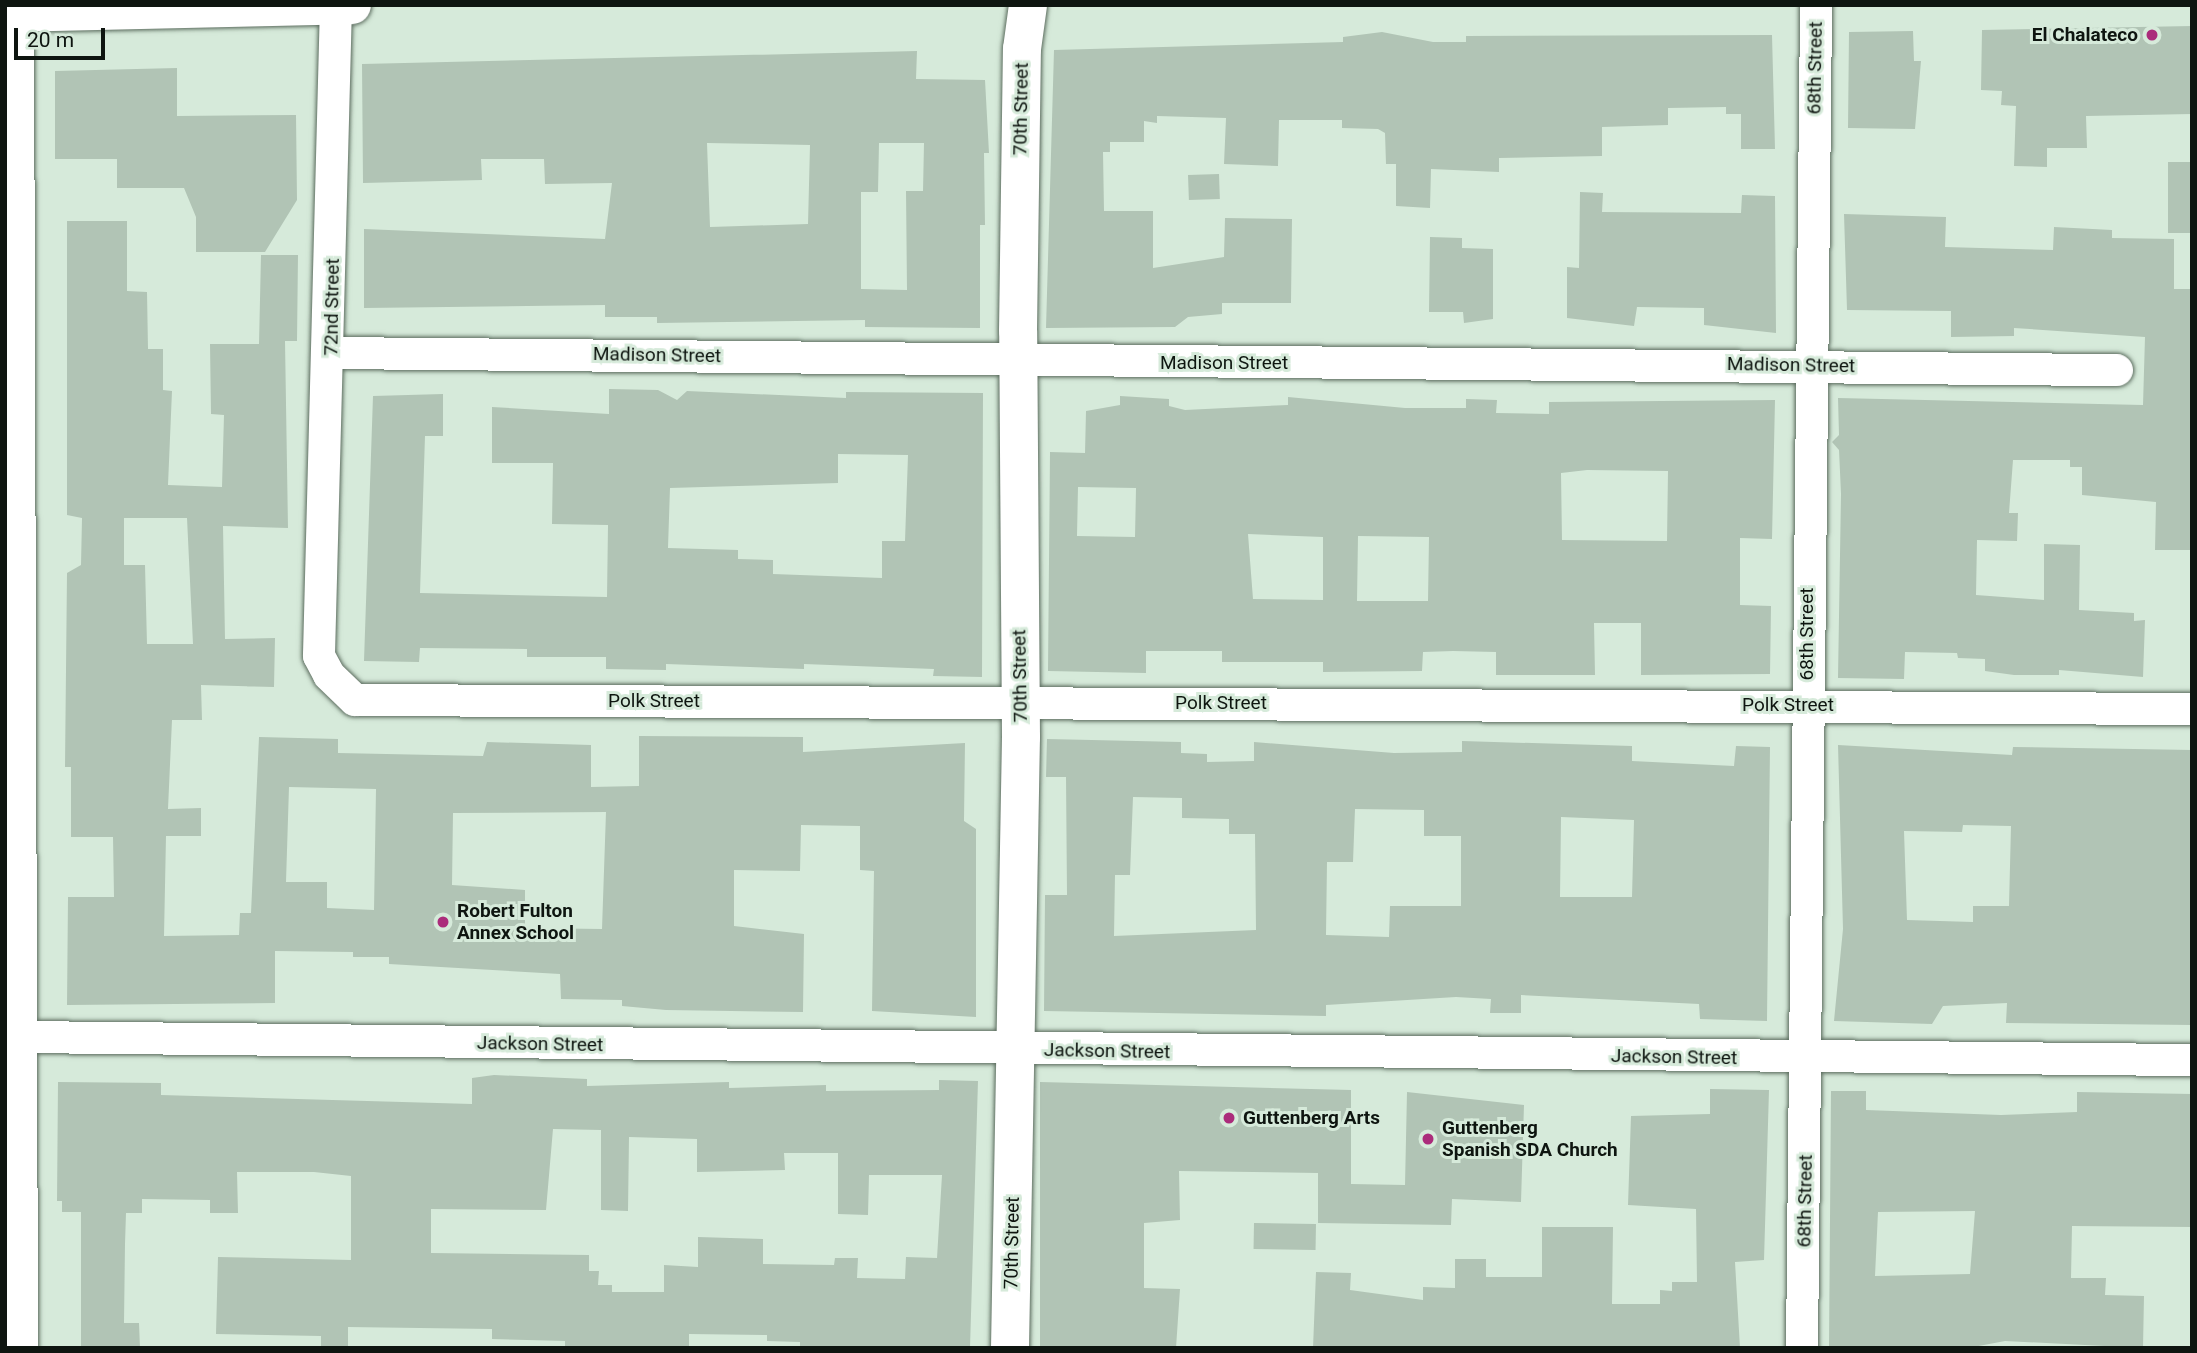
<!DOCTYPE html>
<html>
<head>
<meta charset="utf-8">
<style>
	body { margin:0 }
	#map { position:relative; width:2197px; height:1353px; overflow:hidden; background:#d6eada; font-family:Roboto,sans-serif }
	div>[style] { position:absolute }
	.building>* { inset:0; background:#b1c4b5; transform-origin:0 0 }
	.roads { filter:drop-shadow(0 0 2px #5c6d5f) drop-shadow(0 0 2px #5c6d5f) }
	.minor>* { height:32px; margin:-16px; padding:0 16px; transform-origin:16px; border-radius:16px; background:#fff }
	.tertiary>* { height:38px; margin:-19px; padding:0 19px; transform-origin:19px; border-radius:19px; background:#fff }
	.dots>* { width:19px; height:19px; translate:-50% -50%; box-sizing:border-box; border:4px solid #d6eada; border-radius:50% }
	span { translate:-50% -50%; white-space:nowrap; text-align:center; line-height:1.15; -webkit-text-stroke:6px #d6eada; paint-order:stroke }
	.poi-label { font-size:19px; color:#0e1510; font-weight:700 }
	.right { translate:-100% -50%; text-align:right }
	.left { translate:0 -50%; text-align:left }
	.street-label { font-size:19px; color:#0e1510 }
	.frame { position:absolute; inset:0; border:7px solid #0e1510; pointer-events:none }
	.scale { position:absolute; left:14px; top:28px; width:91px; height:32px; box-sizing:border-box; border:4px solid #0e1510; border-top:0; padding-left:9px; font-size:21px; line-height:24px; white-space:nowrap; color:#0e1510; -webkit-text-stroke:5px #d6eada; paint-order:stroke }
</style>
</head>
<body>
<div id="map">
	<div class="building">
		<div style="clip-path:polygon(2192px 26px,2192px 114px,2086px 116px,2087px 148px,2047px 148px,2047px 167px,2014px 166px,2016px 106px,2001px 105px,2002px 91px,1981px 90px,1982px 30px)"></div>
		<div style="clip-path:polygon(1913px 31px,1914px 61px,1921px 61px,1915px 129px,1848px 128px,1849px 32px)"></div>
		<div style="clip-path:polygon(1382px 32px,1433px 42px,1466px 42px,1466px 36px,1772px 35px,1775px 149px,1741px 149px,1741px 114px,1726px 114px,1726px 107px,1668px 108px,1668px 125px,1602px 127px,1602px 156px,1499px 158px,1499px 172px,1431px 169px,1430px 208px,1396px 206px,1396px 164px,1386px 164px,1385px 133px,1378px 129px,1342px 128px,1342px 120px,1279px 120px,1278px 166px,1224px 164px,1226px 118px,1157px 116px,1157px 123px,1144px 121px,1144px 142px,1110px 142px,1110px 152px,1103px 152px,1104px 211px,1153px 211px,1153px 268px,1224px 257px,1225px 218px,1292px 219px,1291px 303px,1222px 303px,1222px 314px,1188px 317px,1175px 327px,1046px 328px,1054px 50px,1343px 42px,1343px 37px)"></div>
		<div style="clip-path:polygon(evenodd,917px 51px,916px 79px,985px 80px,989px 153px,984px 153px,985px 225px,980px 225px,980px 328px,865px 327px,865px 320px,657px 323px,657px 317px,605px 317px,605px 305px,364px 308px,364px 229px,605px 239px,612px 183px,545px 184px,544px 159px,481px 159px,482px 180px,363px 183px,362px 64px,917px 51px,707px 143px,810px 145px,808px 224px,710px 227px,707px 143px,917px 51px,879px 143px,924px 143px,923px 191px,906px 191px,907px 290px,861px 289px,861px 192px,878px 192px,879px 143px)"></div>
		<div style="clip-path:polygon(177px 68px,177px 116px,296px 115px,297px 200px,265px 252px,196px 252px,196px 217px,184px 188px,117px 188px,117px 159px,55px 159px,55px 71px)"></div>
		<div style="left:2168px;top:162px;width:24px;height:71px"></div>
		<div style="left:1219px;top:174px;width:25px;height:31px;rotate:88deg"></div>
		<div style="clip-path:polygon(1580px 192px,1603px 193px,1602px 212px,1741px 213px,1742px 195px,1775px 196px,1776px 333px,1704px 325px,1704px 308px,1637px 307px,1634px 326px,1567px 318px,1567px 267px,1579px 268px)"></div>
		<div style="clip-path:polygon(1844px 214px,1946px 217px,1945px 247px,2053px 250px,2054px 227px,2112px 230px,2112px 238px,2174px 239px,2174px 289px,2192px 289px,2192px 550px,2155px 550px,2156px 502px,2082px 495px,2082px 467px,2070px 467px,2070px 460px,2013px 460px,2009px 513px,2018px 513px,2017px 541px,1977px 540px,1976px 595px,2044px 600px,2044px 544px,2080px 545px,2079px 610px,2134px 613px,2134px 621px,2145px 620px,2143px 677px,2059px 670px,2059px 675px,2014px 675px,1985px 671px,1985px 659px,1958px 658px,1957px 653px,1905px 652px,1904px 679px,1838px 678px,1841px 494px,1839px 450px,1832px 442px,1839px 435px,1838px 398px,2143px 405px,2145px 337px,2014px 328px,2014px 336px,1951px 337px,1951px 311px,1847px 310px)"></div>
		<div style="clip-path:polygon(evenodd,67px 221px,127px 221px,127px 291px,147px 292px,148px 349px,163px 349px,163px 390px,172px 391px,168px 485px,222px 487px,224px 415px,211px 414px,210px 344px,259px 344px,261px 255px,298px 255px,297px 341px,285px 341px,288px 528px,223px 526px,225px 639px,275px 638px,274px 687px,201px 685px,202px 720px,172px 720px,168px 809px,201px 808px,201px 836px,166px 836px,164px 936px,239px 935px,240px 913px,251px 913px,259px 737px,338px 739px,338px 753px,483px 756px,487px 742px,591px 745px,591px 787px,639px 786px,639px 736px,803px 737px,803px 752px,965px 743px,964px 821px,976px 829px,976px 1017px,872px 1011px,874px 871px,860px 870px,860px 826px,801px 825px,800px 871px,734px 870px,734px 926px,804px 934px,803px 1012px,666px 1010px,622px 1006px,622px 1000px,561px 999px,560px 974px,389px 964px,389px 957px,353px 957px,353px 952px,275px 951px,275px 1003px,67px 1005px,68px 897px,114px 897px,113px 837px,71px 837px,71px 767px,65px 767px,67px 573px,81px 565px,82px 518px,67px 515px,67px 221px,124px 518px,187px 518px,193px 644px,147px 644px,145px 565px,124px 565px,124px 518px,67px 221px,289px 787px,376px 789px,374px 910px,327px 908px,327px 882px,286px 882px,289px 787px,67px 221px,606px 812px,602px 929px,525px 928px,525px 890px,452px 885px,453px 813px,606px 812px)"></div>
		<div style="clip-path:polygon(1430px 237px,1462px 238px,1462px 248px,1493px 249px,1493px 319px,1464px 323px,1463px 312px,1429px 312px)"></div>
		<div style="clip-path:polygon(evenodd,609px 389px,658px 390px,677px 400px,687px 391px,846px 398px,846px 392px,983px 393px,982px 677px,933px 676px,934px 669px,804px 664px,804px 669px,666px 664px,666px 670px,606px 669px,606px 657px,527px 657px,527px 649px,420px 648px,419px 662px,364px 661px,373px 396px,443px 394px,443px 436px,425px 436px,420px 593px,607px 597px,608px 525px,552px 524px,553px 463px,492px 463px,492px 407px,609px 414px,609px 389px,838px 454px,908px 455px,905px 541px,882px 541px,882px 578px,773px 574px,773px 560px,738px 559px,738px 550px,668px 548px,670px 488px,838px 483px,838px 454px)"></div>
		<div style="clip-path:polygon(evenodd,1120px 396px,1169px 399px,1169px 406px,1185px 410px,1288px 405px,1288px 397px,1405px 408px,1466px 408px,1466px 399px,1497px 400px,1496px 413px,1549px 414px,1549px 402px,1775px 400px,1772px 539px,1740px 538px,1740px 605px,1771px 606px,1770px 674px,1641px 675px,1641px 623px,1594px 623px,1595px 675px,1496px 675px,1496px 652px,1453px 651px,1423px 652px,1422px 671px,1323px 672px,1323px 662px,1222px 662px,1222px 651px,1146px 651px,1146px 673px,1048px 671px,1050px 452px,1085px 453px,1086px 411px,1120px 405px,1120px 396px,1587px 470px,1668px 471px,1667px 541px,1562px 540px,1561px 473px,1587px 470px,1120px 396px,1078px 487px,1136px 488px,1135px 537px,1077px 536px,1078px 487px,1120px 396px,1248px 534px,1323px 537px,1323px 600px,1253px 599px,1248px 534px,1120px 396px,1358px 536px,1429px 537px,1428px 601px,1357px 601px,1358px 536px)"></div>
		<div style="clip-path:polygon(evenodd,1047px 739px,1181px 742px,1181px 753px,1207px 754px,1207px 762px,1254px 761px,1254px 742px,1394px 753px,1462px 752px,1462px 741px,1632px 746px,1632px 761px,1734px 766px,1736px 746px,1770px 747px,1767px 1021px,1700px 1019px,1699px 1004px,1521px 995px,1521px 1013px,1490px 1013px,1491px 999px,1456px 997px,1326px 1005px,1326px 1016px,1044px 1011px,1045px 895px,1067px 895px,1066px 777px,1046px 777px,1047px 739px,1133px 797px,1182px 798px,1182px 818px,1229px 819px,1229px 834px,1255px 834px,1256px 930px,1114px 936px,1115px 875px,1130px 875px,1133px 797px,1047px 739px,1355px 809px,1424px 810px,1424px 836px,1461px 836px,1461px 906px,1390px 906px,1389px 937px,1326px 935px,1327px 862px,1353px 862px,1355px 809px,1047px 739px,1561px 817px,1634px 820px,1632px 897px,1560px 897px,1561px 817px)"></div>
		<div style="clip-path:polygon(evenodd,1838px 745px,2012px 755px,2013px 747px,2192px 750px,2192px 1025px,2006px 1023px,2007px 1003px,1943px 1006px,1932px 1024px,1834px 1021px,1843px 929px,1838px 745px,1963px 825px,2011px 826px,2009px 906px,1973px 906px,1973px 922px,1907px 920px,1904px 831px,1962px 832px,1963px 825px)"></div>
		<div style="clip-path:polygon(evenodd,494px 1075px,587px 1079px,587px 1086px,729px 1082px,729px 1088px,826px 1085px,826px 1091px,939px 1090px,939px 1080px,978px 1081px,970px 1348px,800px 1348px,800px 1342px,767px 1341px,767px 1335px,689px 1334px,689px 1348px,565px 1348px,565px 1341px,492px 1339px,492px 1329px,348px 1327px,348px 1348px,321px 1348px,321px 1336px,216px 1334px,218px 1257px,351px 1260px,351px 1176px,314px 1172px,237px 1172px,238px 1213px,210px 1213px,210px 1200px,142px 1199px,142px 1213px,126px 1213px,125px 1244px,124px 1323px,139px 1323px,140px 1348px,81px 1348px,81px 1212px,62px 1212px,62px 1201px,57px 1201px,58px 1082px,161px 1083px,161px 1095px,472px 1104px,472px 1078px,494px 1075px,553px 1129px,601px 1130px,601px 1210px,628px 1211px,629px 1137px,697px 1139px,697px 1172px,785px 1170px,784px 1153px,838px 1153px,838px 1214px,868px 1215px,869px 1175px,942px 1175px,937px 1258px,906px 1257px,905px 1279px,857px 1278px,858px 1258px,835px 1258px,834px 1265px,763px 1264px,763px 1239px,698px 1237px,698px 1267px,664px 1265px,664px 1292px,612px 1292px,612px 1285px,598px 1285px,599px 1271px,589px 1271px,589px 1255px,431px 1253px,431px 1209px,546px 1210px,553px 1129px)"></div>
		<div style="clip-path:polygon(1040px 1082px,1351px 1090px,1351px 1184px,1405px 1185px,1407px 1092px,1524px 1105px,1521px 1202px,1452px 1199px,1451px 1225px,1318px 1223px,1318px 1173px,1179px 1171px,1180px 1220px,1144px 1223px,1144px 1288px,1180px 1289px,1176px 1348px,1040px 1348px)"></div>
		<div style="clip-path:polygon(1710px 1089px,1769px 1090px,1764px 1260px,1735px 1262px,1740px 1348px,1313px 1348px,1316px 1272px,1351px 1273px,1350px 1290px,1423px 1300px,1423px 1287px,1455px 1288px,1455px 1259px,1486px 1259px,1486px 1277px,1542px 1277px,1542px 1227px,1613px 1227px,1612px 1304px,1660px 1304px,1660px 1290px,1672px 1291px,1672px 1282px,1697px 1282px,1696px 1209px,1628px 1205px,1631px 1116px,1710px 1114px)"></div>
		<div style="clip-path:polygon(evenodd,1831px 1091px,1866px 1091px,1866px 1110px,2001px 1115px,2077px 1112px,2077px 1092px,2192px 1094px,2192px 1227px,2072px 1226px,2071px 1278px,2106px 1278px,2105px 1295px,2144px 1296px,2143px 1348px,2005px 1341px,1968px 1348px,1829px 1348px,1831px 1091px,1975px 1211px,1970px 1274px,1875px 1276px,1878px 1212px,1975px 1211px)"></div>
		<div style="left:1254px;top:1223px;width:62px;height:26px;rotate:1deg"></div>
	</div>
	<div class="roads">
		<div class="minor">
			<div style="left:18px;top:5px;width:1343px;rotate:89.83deg"></div>
			<div style="left:336px;top:5px;width:651px;rotate:91.5deg"></div>
			<div style="left:319px;top:656px;width:21px;rotate:62deg"></div>
			<div style="left:329px;top:675px;width:36px;rotate:44deg"></div>
			<div style="left:355px;top:700px;width:1837px;rotate:0.28deg"></div>
			<div style="left:332px;top:353px;width:1785px;rotate:0.55deg"></div>
			<div style="left:22px;top:1037px;width:2170px;rotate:0.61deg"></div>
			<div style="left:1802px;top:1348px;width:1343px;rotate:-89.4deg"></div>
		</div>
		<div class="tertiary">
			<div style="left:5px;top:13px;width:347px;rotate:-1.3deg"></div>
			<div style="left:1010px;top:1348px;width:611px;rotate:-88.97deg"></div>
			<div style="left:1021px;top:737px;width:406px;rotate:-90.4deg"></div>
			<div style="left:1018px;top:331px;width:282px;rotate:-89.2deg"></div>
			<div style="left:1022px;top:49px;width:44px;rotate:-82.2deg"></div>
		</div>
	</div>
	<div class="dots">
		<div style="left:2152px;top:35px;background:#ab2c7b"></div>
		<div style="left:443px;top:922px;background:#ab2c7b"></div>
		<div style="left:1229px;top:1118px;background:#ab2c7b"></div>
		<div style="left:1428px;top:1139px;background:#ab2c7b"></div>
	</div>
	<div class="poi-label">
		<span class="right" style="left:2138px;top:35px">El Chalateco</span>
		<span class="left" style="left:457px;top:922px">Robert Fulton<br>Annex School</span>
		<span class="left" style="left:1243px;top:1118px">Guttenberg Arts</span>
		<span class="left" style="left:1442px;top:1139px">Guttenberg<br>Spanish SDA Church</span>
	</div>
	<div class="street-label">
		<span style="left:1815px;top:68px;rotate:-89deg">68th Street</span>
		<span style="left:1021px;top:109px;rotate:-89deg">70th Street</span>
		<span style="left:332px;top:307px;rotate:-89deg">72nd Street</span>
		<span style="left:657px;top:355px;rotate:1deg">Madison Street</span>
		<span style="left:1224px;top:363px">Madison Street</span>
		<span style="left:1791px;top:365px;rotate:1deg">Madison Street</span>
		<span style="left:1807px;top:634px;rotate:-90deg">68th Street</span>
		<span style="left:1020px;top:676px;rotate:-91deg">70th Street</span>
		<span style="left:654px;top:701px">Polk Street</span>
		<span style="left:1221px;top:703px">Polk Street</span>
		<span style="left:1788px;top:705px">Polk Street</span>
		<span style="left:540px;top:1044px;rotate:1deg">Jackson Street</span>
		<span style="left:1107px;top:1051px;rotate:1deg">Jackson Street</span>
		<span style="left:1674px;top:1057px;rotate:1deg">Jackson Street</span>
		<span style="left:1805px;top:1201px;rotate:-89deg">68th Street</span>
		<span style="left:1012px;top:1243px;rotate:-89deg">70th Street</span>
	</div>
	<div class="frame"></div>
	<div class="scale">20 m</div>
</div>
</body>
</html>
